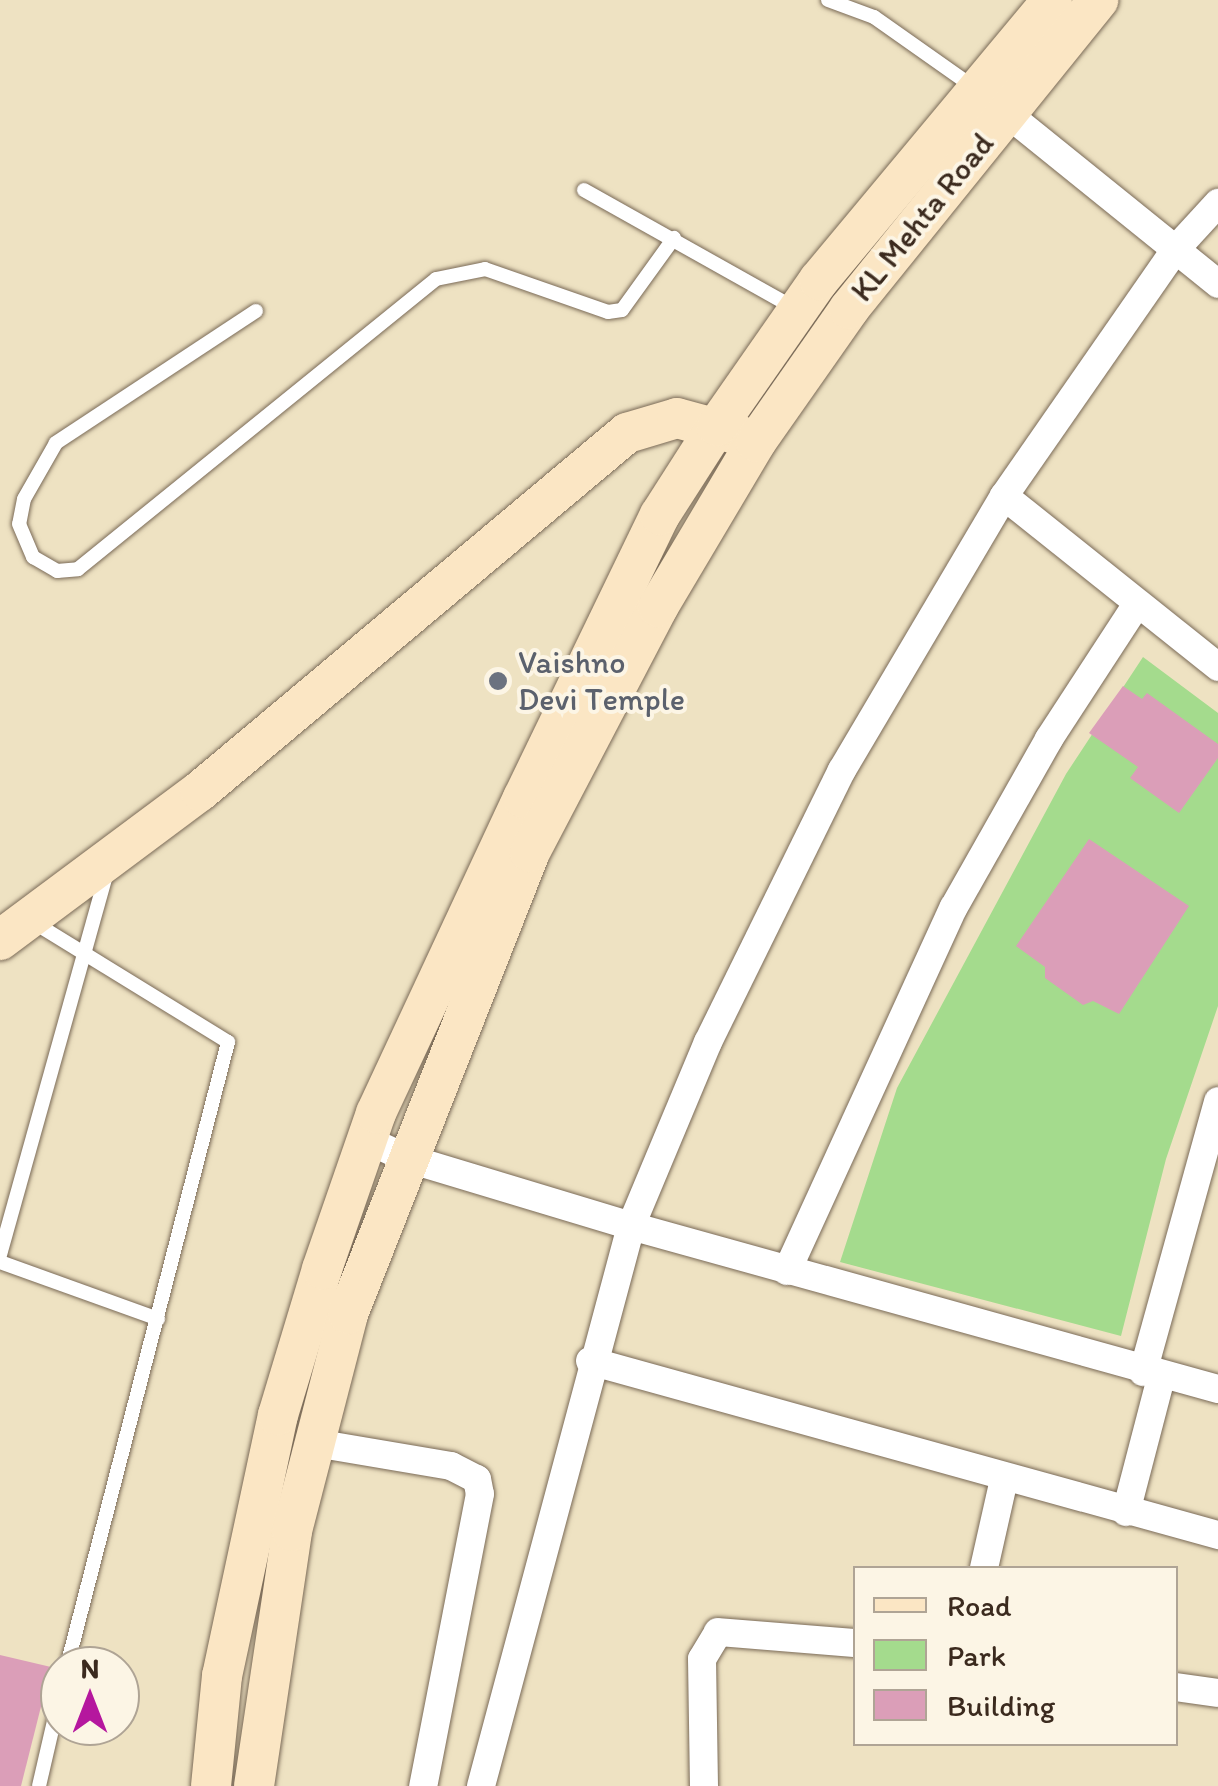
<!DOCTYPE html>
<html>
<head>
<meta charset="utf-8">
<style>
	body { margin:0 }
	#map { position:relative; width:1218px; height:1786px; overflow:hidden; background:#eee2c2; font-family:Itim,sans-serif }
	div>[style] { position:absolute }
	.green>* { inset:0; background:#a4db8d }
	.building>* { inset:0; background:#db9eb8 }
	.roads { filter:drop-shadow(0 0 2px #7a6a57) drop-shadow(0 0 2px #7a6a57) }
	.lane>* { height:14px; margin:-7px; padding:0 7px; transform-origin:7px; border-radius:7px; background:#fff }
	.street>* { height:28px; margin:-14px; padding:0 14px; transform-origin:14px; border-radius:14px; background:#fff }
	.secondary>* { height:40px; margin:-20px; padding:0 20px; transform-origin:20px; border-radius:20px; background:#fbe6c4 }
	.dots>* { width:28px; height:28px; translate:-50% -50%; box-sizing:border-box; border:5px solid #fcf5e5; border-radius:50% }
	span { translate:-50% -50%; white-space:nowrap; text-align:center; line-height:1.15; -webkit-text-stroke:8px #fcf5e5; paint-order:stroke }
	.street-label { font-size:32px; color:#3b2a1e }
	.worship-label { font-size:32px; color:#5b616d }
	.left { translate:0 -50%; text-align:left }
	.legend { position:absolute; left:853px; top:1566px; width:325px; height:180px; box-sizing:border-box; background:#fcf5e5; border:2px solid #afa495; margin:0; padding:12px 18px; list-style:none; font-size:30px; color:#3b2a1e }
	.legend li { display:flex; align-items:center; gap:20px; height:50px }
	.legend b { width:50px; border:2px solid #afa495 }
	.north { position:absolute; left:40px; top:1646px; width:100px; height:100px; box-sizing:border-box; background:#fcf5e5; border:2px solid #afa495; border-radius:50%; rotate:0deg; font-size:28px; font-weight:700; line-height:40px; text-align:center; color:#3b2a1e }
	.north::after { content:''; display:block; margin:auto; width:35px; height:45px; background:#b5179e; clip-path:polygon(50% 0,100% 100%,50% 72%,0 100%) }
</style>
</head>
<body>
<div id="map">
	<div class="green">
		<div style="clip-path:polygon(1143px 657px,1218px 713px,1218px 1006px,1166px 1159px,1121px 1336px,840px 1262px,897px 1088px,1066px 774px)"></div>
	</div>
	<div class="building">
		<div style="clip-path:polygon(1123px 686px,1142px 699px,1147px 693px,1218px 744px,1218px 758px,1179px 813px,1130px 778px,1138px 767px,1089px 733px)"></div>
		<div style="clip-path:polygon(1089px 839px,1189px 906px,1119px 1014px,1093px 1001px,1083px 1005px,1045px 978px,1045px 967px,1016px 946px)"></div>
		<div style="clip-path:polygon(0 1655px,51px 1667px,21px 1786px,0 1786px)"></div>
	</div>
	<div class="roads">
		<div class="lane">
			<div style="left:828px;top:0;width:49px;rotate:20.3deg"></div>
			<div style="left:874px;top:17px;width:125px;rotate:35.2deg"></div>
			<div style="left:584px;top:190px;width:241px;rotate:29.3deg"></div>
			<div style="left:256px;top:311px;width:240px;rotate:146.6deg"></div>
			<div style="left:56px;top:443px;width:64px;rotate:119.7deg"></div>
			<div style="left:24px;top:499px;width:25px;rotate:101deg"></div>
			<div style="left:19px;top:524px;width:36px;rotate:67deg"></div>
			<div style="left:33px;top:557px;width:28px;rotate:30deg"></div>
			<div style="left:57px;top:571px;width:21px;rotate:-5deg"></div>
			<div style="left:78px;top:569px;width:461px;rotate:-39deg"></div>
			<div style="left:436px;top:279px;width:50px;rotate:-11.5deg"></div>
			<div style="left:485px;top:269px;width:130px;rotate:19.3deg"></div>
			<div style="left:608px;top:312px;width:14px;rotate:-8deg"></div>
			<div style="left:622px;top:310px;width:89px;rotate:-54.2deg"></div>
			<div style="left:33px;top:922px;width:229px;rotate:31.6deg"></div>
			<div style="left:228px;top:1042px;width:644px;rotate:104.47deg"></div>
			<div style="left:0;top:1255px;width:395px;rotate:-74.4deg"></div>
			<div style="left:0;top:1262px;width:168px;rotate:19.8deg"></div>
			<div style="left:39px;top:1786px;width:93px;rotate:-77deg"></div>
		</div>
		<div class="street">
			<div style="left:994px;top:103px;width:288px;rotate:38.9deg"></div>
			<div style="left:1004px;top:496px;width:274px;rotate:38.6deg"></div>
			<div style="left:367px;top:1140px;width:43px;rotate:24.8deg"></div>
			<div style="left:406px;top:1158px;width:235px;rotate:16.8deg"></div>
			<div style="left:631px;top:1226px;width:609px;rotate:15.52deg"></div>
			<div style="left:787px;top:1271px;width:400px;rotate:-65.4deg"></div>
			<div style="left:954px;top:907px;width:193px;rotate:-60.5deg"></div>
			<div style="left:1049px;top:739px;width:161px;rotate:-56.9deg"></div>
			<div style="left:590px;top:1361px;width:652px;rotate:15.49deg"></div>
			<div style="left:1143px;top:1372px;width:281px;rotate:-74.5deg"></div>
			<div style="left:315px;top:1443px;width:138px;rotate:9.6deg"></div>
			<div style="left:451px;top:1466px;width:29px;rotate:27deg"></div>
			<div style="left:477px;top:1479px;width:15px;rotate:79deg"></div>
			<div style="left:480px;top:1494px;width:298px;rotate:101deg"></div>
			<div style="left:1126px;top:1512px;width:138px;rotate:-75.4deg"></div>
			<div style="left:984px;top:1568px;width:91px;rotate:-77.3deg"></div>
			<div style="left:1176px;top:1687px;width:42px;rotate:8.1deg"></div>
			<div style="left:481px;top:1786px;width:580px;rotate:-75deg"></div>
			<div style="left:631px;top:1226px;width:199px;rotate:-67.3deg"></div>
			<div style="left:708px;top:1042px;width:303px;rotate:-63.8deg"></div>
			<div style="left:842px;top:770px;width:318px;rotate:-59.4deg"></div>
			<div style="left:1004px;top:496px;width:300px;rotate:-55.2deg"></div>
			<div style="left:1175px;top:250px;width:64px;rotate:-47.5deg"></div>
			<div style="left:704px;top:1786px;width:127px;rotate:-90.9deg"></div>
			<div style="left:702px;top:1659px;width:31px;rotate:-59deg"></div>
			<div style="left:718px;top:1632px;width:138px;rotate:4.6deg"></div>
		</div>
		<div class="secondary">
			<div style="left:0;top:940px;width:249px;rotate:-36.7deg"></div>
			<div style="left:200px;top:791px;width:557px;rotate:-39.98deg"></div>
			<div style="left:627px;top:433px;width:52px;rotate:-16.7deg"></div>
			<div style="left:677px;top:418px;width:64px;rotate:15.3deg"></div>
			<div style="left:211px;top:1786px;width:111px;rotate:-84.3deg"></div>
			<div style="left:222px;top:1676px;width:267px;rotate:-77.9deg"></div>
			<div style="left:278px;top:1415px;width:152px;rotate:-73.2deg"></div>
			<div style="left:322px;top:1269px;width:165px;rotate:-70.9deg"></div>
			<div style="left:376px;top:1113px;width:348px;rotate:-65deg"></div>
			<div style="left:523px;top:798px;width:314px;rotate:-64.2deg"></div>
			<div style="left:660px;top:515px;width:106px;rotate:-57.4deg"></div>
			<div style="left:717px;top:426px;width:178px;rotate:-55.1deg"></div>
			<div style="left:819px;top:280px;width:364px;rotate:-50.2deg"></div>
			<div style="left:254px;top:1786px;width:258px;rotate:-81.5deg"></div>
			<div style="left:292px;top:1531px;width:224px;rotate:-75.5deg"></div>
			<div style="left:348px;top:1314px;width:497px;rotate:-68.5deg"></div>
			<div style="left:530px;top:852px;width:276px;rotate:-62.4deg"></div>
			<div style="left:658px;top:607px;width:192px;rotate:-59.3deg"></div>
			<div style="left:756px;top:442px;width:162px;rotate:-55deg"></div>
			<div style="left:849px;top:309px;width:397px;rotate:-51.1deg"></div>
		</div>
	</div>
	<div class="dots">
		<div style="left:498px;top:681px;background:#6b7280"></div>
	</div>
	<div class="street-label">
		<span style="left:922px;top:217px;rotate:-51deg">KL Mehta Road</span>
	</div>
	<div class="worship-label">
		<span class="left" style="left:518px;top:681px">Vaishno<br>Devi Temple</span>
	</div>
	<ul class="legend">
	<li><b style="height:12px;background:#fbe6c4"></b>Road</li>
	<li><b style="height:28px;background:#a4db8d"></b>Park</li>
	<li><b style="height:28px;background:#db9eb8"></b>Building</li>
	</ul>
	<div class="north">N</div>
</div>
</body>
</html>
